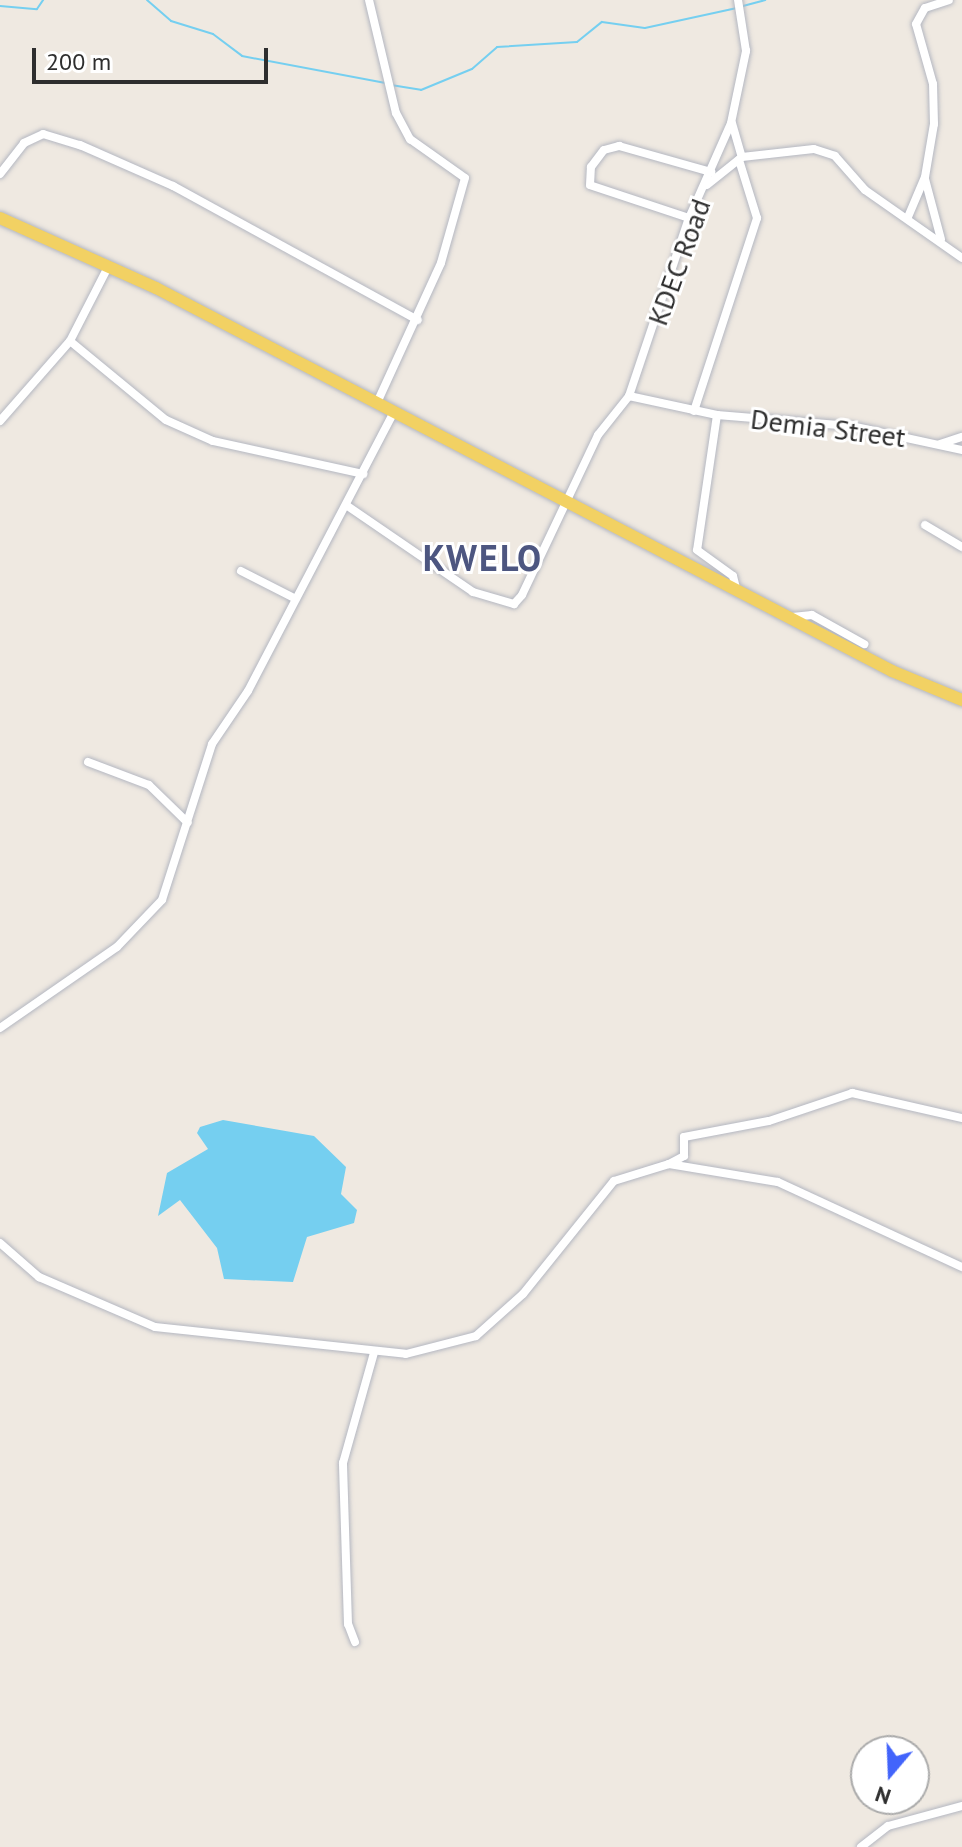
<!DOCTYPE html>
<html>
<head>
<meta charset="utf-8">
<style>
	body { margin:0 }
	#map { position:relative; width:962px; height:1847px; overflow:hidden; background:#efe9e1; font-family:"PT Sans",sans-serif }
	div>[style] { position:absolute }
	.water>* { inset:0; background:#75cff0 }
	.stream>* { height:2px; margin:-1px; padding:0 1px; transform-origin:1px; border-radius:1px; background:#75cff0 }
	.roads { filter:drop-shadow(0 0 2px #b4b7c1) drop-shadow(0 0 2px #b4b7c1) }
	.street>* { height:8px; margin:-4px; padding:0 4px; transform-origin:4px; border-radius:4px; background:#fff }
	.primary>* { height:12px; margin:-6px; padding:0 6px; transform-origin:6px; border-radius:6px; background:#f2d163 }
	span { translate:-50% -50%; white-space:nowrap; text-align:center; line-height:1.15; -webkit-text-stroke:6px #fff; paint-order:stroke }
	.street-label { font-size:28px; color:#2e2e2e }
	.district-label { font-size:36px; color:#4d5680; font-weight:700; letter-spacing:2px }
	.north { position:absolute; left:850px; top:1735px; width:80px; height:80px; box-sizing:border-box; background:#fff; border:2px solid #ababab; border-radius:50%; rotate:199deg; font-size:22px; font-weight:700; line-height:32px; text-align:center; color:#2e2e2e }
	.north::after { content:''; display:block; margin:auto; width:28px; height:36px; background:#4264fb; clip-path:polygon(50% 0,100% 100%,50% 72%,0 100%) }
	.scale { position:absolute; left:32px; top:48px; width:236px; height:36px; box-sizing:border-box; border:4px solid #2e2e2e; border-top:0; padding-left:10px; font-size:24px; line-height:28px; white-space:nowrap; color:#2e2e2e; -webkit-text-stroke:6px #fff; paint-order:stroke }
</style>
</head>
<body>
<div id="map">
	<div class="water">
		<div style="clip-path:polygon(223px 1120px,314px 1136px,346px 1167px,341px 1194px,357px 1210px,354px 1223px,307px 1237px,293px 1282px,224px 1279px,217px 1248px,180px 1200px,158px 1216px,167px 1173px,208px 1149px,197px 1133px,200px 1127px)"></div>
	</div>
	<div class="stream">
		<div style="left:147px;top:0;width:32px;rotate:41deg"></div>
		<div style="left:171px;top:21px;width:44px;rotate:17.2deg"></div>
		<div style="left:213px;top:34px;width:36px;rotate:37deg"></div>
		<div style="left:242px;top:56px;width:146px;rotate:10.7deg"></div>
		<div style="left:0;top:6px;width:37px;rotate:5deg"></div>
		<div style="left:37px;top:9px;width:11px;rotate:-56deg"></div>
		<div style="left:743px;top:6px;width:23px;rotate:-15deg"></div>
		<div style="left:391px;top:85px;width:30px;rotate:9deg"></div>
		<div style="left:421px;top:90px;width:55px;rotate:-22.4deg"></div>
		<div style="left:472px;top:69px;width:33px;rotate:-41deg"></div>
		<div style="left:497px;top:47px;width:80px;rotate:-3.6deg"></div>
		<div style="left:577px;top:42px;width:32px;rotate:-39deg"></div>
		<div style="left:602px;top:22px;width:43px;rotate:7.9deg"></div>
		<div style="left:645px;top:28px;width:94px;rotate:-12.3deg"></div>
	</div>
	<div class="roads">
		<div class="street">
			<div style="left:369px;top:0;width:116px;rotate:76.6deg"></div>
			<div style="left:396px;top:113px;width:30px;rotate:62deg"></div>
			<div style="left:410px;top:139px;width:67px;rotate:35.3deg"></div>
			<div style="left:465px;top:178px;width:88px;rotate:105.8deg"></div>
			<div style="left:441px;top:263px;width:154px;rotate:114.6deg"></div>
			<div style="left:732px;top:123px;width:35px;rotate:74deg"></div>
			<div style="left:0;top:174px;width:39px;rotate:-52deg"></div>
			<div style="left:24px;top:143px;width:21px;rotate:-25deg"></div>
			<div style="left:43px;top:134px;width:39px;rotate:17deg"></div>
			<div style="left:80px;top:145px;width:102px;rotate:23.8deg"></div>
			<div style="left:173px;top:186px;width:279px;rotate:28.7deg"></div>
			<div style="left:925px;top:179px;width:62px;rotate:75.1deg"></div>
			<div style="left:707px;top:185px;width:45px;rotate:-38.7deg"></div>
			<div style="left:742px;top:157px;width:72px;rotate:-6.3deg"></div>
			<div style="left:814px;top:149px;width:22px;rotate:18deg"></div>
			<div style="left:835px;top:156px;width:45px;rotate:48.6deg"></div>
			<div style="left:865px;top:190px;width:118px;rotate:35deg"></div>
			<div style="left:908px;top:217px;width:43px;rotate:-67deg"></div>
			<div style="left:925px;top:177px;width:54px;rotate:-80.4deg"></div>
			<div style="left:934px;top:124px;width:40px;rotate:-91.4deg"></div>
			<div style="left:933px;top:84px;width:62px;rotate:-105.8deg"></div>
			<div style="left:916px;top:24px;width:18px;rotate:-61deg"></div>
			<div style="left:925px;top:8px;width:25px;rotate:-18deg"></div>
			<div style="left:689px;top:218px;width:104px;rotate:-161.6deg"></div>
			<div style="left:590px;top:185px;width:18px;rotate:-87deg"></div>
			<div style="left:591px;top:167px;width:21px;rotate:-53deg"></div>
			<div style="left:604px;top:150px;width:16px;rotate:-15deg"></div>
			<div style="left:619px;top:146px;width:96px;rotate:15.8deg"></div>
			<div style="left:70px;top:341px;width:124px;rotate:39.5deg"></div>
			<div style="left:166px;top:420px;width:51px;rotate:24.1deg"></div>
			<div style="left:213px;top:441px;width:154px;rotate:12.4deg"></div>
			<div style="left:629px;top:396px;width:90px;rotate:12.2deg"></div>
			<div style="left:717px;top:415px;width:134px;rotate:4.7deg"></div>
			<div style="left:851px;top:426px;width:114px;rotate:12.2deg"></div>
			<div style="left:694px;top:411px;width:203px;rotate:-71.9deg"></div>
			<div style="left:757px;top:218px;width:61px;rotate:-107.2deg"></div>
			<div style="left:717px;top:415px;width:136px;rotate:98.4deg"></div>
			<div style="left:697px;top:550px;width:44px;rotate:35.8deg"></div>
			<div style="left:733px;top:576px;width:12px;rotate:76deg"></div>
			<div style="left:0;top:421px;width:106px;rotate:-48.8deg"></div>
			<div style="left:70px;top:341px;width:83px;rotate:-62.8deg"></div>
			<div style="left:940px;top:444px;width:23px;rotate:-18deg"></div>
			<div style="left:346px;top:505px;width:154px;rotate:34.4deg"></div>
			<div style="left:473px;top:592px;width:43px;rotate:16.3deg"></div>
			<div style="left:514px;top:604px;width:12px;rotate:-48deg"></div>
			<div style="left:522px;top:595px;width:177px;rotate:-64.6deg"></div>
			<div style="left:598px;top:435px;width:50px;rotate:-51.5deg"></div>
			<div style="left:629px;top:396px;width:188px;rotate:-71.4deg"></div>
			<div style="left:689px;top:218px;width:104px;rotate:-66.1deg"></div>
			<div style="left:731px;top:123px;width:74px;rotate:-78.2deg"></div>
			<div style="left:746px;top:51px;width:52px;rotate:-98.9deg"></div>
			<div style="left:925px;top:525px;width:43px;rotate:30.7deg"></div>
			<div style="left:241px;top:571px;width:59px;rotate:27deg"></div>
			<div style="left:792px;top:617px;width:20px;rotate:-6deg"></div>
			<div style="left:812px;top:615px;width:60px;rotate:29.1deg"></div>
			<div style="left:88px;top:762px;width:65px;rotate:20.7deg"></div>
			<div style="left:149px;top:785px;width:54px;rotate:44.3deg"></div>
			<div style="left:0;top:1028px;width:142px;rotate:-34.7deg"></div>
			<div style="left:117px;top:947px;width:65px;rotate:-46.2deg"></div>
			<div style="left:162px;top:900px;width:164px;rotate:-72.2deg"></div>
			<div style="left:212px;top:744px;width:64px;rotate:-55.8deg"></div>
			<div style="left:248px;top:691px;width:315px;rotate:-62.4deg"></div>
			<div style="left:669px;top:1164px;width:17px;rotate:-28deg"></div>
			<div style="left:684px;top:1156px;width:19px;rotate:-90deg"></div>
			<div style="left:684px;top:1137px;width:86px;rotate:-10.7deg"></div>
			<div style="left:769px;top:1121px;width:88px;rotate:-18.6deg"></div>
			<div style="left:852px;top:1093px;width:113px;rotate:12.8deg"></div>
			<div style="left:0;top:1243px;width:52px;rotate:41.1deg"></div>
			<div style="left:39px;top:1277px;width:126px;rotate:23.3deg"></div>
			<div style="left:155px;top:1327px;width:252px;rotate:6.1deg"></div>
			<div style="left:406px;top:1354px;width:72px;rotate:-14.4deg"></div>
			<div style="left:476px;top:1336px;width:63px;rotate:-41.8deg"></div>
			<div style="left:523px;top:1294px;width:145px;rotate:-51.2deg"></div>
			<div style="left:614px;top:1181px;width:58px;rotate:-17.2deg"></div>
			<div style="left:669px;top:1164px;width:110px;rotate:9.4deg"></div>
			<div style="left:778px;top:1182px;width:203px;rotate:24.8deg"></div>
			<div style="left:355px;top:1642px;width:19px;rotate:-111deg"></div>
			<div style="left:348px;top:1624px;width:161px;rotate:-91.8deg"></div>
			<div style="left:343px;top:1463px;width:114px;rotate:-74.3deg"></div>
			<div style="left:861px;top:1847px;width:34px;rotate:-38deg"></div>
			<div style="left:888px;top:1826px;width:77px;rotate:-15.1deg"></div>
		</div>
		<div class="primary">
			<div style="left:0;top:218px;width:171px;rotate:24.2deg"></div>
			<div style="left:156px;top:288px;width:830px;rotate:27.49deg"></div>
			<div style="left:892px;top:671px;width:76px;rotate:22.5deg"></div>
		</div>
	</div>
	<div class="street-label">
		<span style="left:679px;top:262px;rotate:-70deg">KDEC Road</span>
		<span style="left:828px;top:428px;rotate:7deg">Demia Street</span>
	</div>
	<div class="district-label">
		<span style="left:483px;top:558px">KWELO</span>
	</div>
	<div class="north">N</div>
	<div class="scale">200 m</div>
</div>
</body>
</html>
